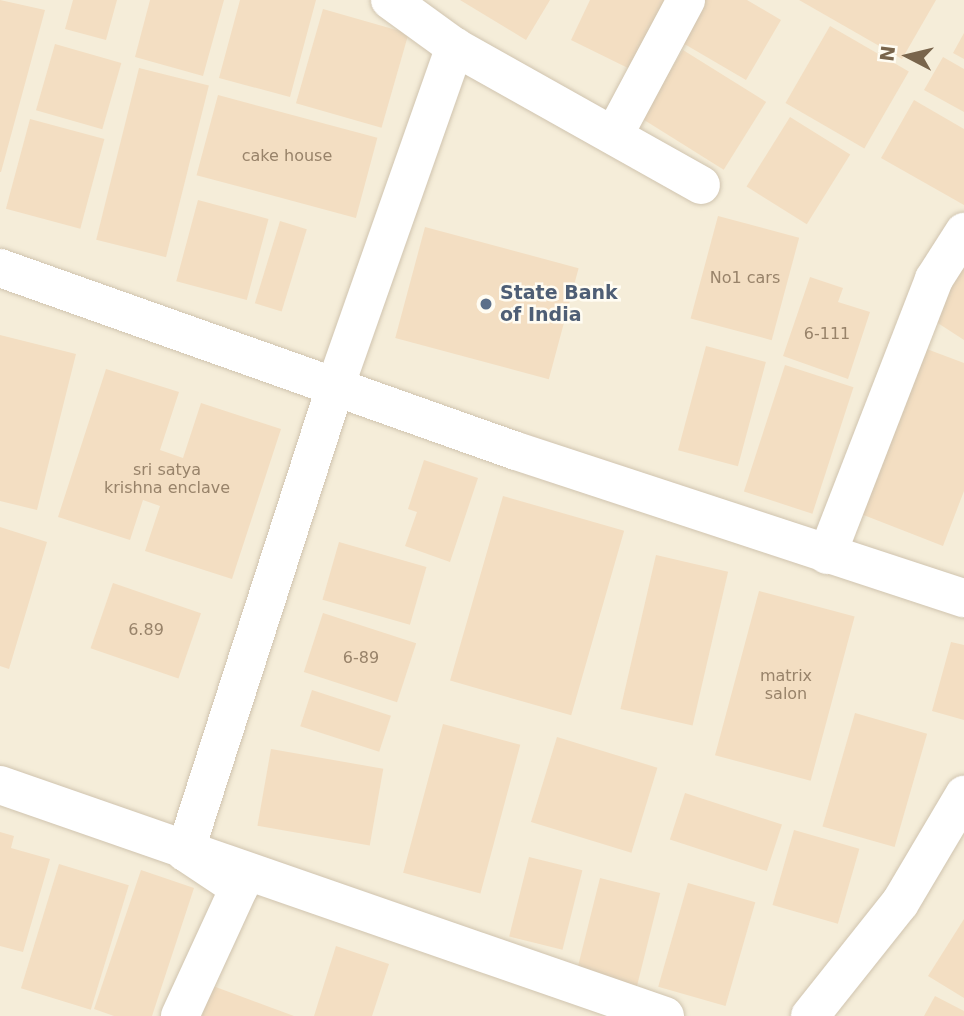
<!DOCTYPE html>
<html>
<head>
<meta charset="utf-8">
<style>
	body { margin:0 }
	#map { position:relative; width:964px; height:1016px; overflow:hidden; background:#fdf9eb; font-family:"DejaVu Sans",sans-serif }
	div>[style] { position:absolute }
	.residential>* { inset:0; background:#f5edd9; transform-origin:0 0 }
	.building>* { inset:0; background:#f3dec2; transform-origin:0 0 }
	.roads { filter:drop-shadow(0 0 2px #d0c4af) drop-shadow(0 0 2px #d0c4af) }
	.minor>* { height:38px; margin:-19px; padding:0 19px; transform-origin:19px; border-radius:19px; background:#fff }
	.dots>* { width:19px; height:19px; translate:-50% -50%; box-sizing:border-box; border:4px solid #fffcf2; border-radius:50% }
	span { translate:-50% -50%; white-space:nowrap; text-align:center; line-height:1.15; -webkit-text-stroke:5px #fffcf2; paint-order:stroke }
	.number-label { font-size:16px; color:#98836a }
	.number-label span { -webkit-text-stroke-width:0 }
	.service-label { font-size:19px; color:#4e5e75; font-weight:700 }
	.left { translate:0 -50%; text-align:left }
	.north { position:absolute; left:873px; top:21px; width:70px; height:70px; -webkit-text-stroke:5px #fffcf2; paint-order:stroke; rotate:277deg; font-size:19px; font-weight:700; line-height:28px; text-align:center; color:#79654c }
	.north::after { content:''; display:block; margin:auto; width:24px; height:32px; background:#79654c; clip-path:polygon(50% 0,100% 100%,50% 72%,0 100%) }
</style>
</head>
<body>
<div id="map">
	<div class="residential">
		<div style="left:0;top:0;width:964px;height:1016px"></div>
	</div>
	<div class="building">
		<div style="clip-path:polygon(0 0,45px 10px,1px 172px,0 172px)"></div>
		<div style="clip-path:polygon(73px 0,117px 0,106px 40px,65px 29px)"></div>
		<div style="clip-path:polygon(150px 0,224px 0,203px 76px,135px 57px)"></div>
		<div style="clip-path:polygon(240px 0,316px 0,290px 97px,219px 78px)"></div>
		<div style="clip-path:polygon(460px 0,550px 0,526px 40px)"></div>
		<div style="clip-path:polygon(590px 0,666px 0,632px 70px,571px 40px)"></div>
		<div style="clip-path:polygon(705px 0,747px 0,781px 20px,746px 80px,681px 42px)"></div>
		<div style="clip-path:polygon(799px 0,936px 0,902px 59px)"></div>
		<div style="left:323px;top:9px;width:89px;height:98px;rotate:16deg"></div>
		<div style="left:830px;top:26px;width:91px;height:89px;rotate:30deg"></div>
		<div style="clip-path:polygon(964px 33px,964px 59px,953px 53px)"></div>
		<div style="left:55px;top:44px;width:69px;height:69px;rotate:16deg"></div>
		<div style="left:683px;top:50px;width:98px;height:80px;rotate:32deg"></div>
		<div style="clip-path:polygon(943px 57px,964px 69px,964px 112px,924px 90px)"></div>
		<div style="left:139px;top:68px;width:72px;height:177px;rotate:14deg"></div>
		<div style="left:218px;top:95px;width:165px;height:83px;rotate:15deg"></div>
		<div style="clip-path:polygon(914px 100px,964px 129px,964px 205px,881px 158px)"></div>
		<div style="left:790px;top:117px;width:71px;height:82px;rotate:32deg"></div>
		<div style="left:30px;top:119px;width:77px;height:93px;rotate:15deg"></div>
		<div style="left:198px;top:200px;width:73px;height:84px;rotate:15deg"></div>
		<div style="left:718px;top:216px;width:84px;height:106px;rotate:15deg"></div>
		<div style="left:280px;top:221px;width:28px;height:86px;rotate:17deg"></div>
		<div style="left:425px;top:227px;width:159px;height:115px;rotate:15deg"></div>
		<div style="clip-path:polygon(960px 265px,964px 268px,964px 340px,927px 316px)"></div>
		<div style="clip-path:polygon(810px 277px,843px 288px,838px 302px,870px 312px,848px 379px,783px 356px)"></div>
		<div style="clip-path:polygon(0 335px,76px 354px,37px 510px,0 501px)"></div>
		<div style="left:706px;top:346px;width:62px;height:108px;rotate:15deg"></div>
		<div style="clip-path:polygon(924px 348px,964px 363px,964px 491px,943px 546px,861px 514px)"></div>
		<div style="left:785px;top:365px;width:72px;height:133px;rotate:18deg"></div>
		<div style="clip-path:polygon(106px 369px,179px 392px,160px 450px,183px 458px,201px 403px,281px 429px,232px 579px,145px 551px,160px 506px,143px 500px,130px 540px,58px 517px)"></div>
		<div style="clip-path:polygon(424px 460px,478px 478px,450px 562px,405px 546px,417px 512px,408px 509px)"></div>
		<div style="left:503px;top:496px;width:126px;height:192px;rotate:16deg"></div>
		<div style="clip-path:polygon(0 527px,47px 542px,9px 669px,0 666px)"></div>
		<div style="left:339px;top:542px;width:91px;height:60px;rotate:16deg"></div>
		<div style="left:656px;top:555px;width:74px;height:158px;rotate:13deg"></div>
		<div style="left:113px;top:583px;width:93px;height:69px;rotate:19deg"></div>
		<div style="left:759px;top:591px;width:99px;height:170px;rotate:15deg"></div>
		<div style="left:323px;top:613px;width:98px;height:62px;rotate:18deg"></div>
		<div style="clip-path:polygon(951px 642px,964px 645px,964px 720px,932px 711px)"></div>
		<div style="left:312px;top:690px;width:83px;height:38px;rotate:18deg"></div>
		<div style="left:855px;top:713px;width:75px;height:118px;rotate:16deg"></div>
		<div style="left:443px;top:724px;width:80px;height:154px;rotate:15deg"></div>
		<div style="left:557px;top:737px;width:105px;height:89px;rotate:17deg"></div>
		<div style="left:271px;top:749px;width:114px;height:78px;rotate:10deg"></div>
		<div style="left:685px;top:793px;width:102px;height:49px;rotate:18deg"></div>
		<div style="left:794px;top:830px;width:68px;height:78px;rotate:16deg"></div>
		<div style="clip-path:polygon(0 832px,14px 836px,11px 848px,50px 859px,23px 952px,0 946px)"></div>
		<div style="left:529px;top:857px;width:55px;height:82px;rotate:14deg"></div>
		<div style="left:59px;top:864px;width:73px;height:130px;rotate:17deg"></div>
		<div style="clip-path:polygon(141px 870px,194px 888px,152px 1016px,114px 1016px,94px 1009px)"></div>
		<div style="left:600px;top:878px;width:62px;height:102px;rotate:14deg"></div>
		<div style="left:688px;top:883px;width:70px;height:108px;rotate:16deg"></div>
		<div style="clip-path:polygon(964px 919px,964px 998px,928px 976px)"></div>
		<div style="clip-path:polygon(336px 946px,389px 964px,372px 1016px,314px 1016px)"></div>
		<div style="clip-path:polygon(213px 986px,294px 1016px,202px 1016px)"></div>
		<div style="clip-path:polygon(935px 996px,964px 1011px,964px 1016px,924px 1016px)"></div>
	</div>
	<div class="roads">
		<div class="minor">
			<div style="left:390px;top:0;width:80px;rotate:35.9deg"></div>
			<div style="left:455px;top:47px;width:282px;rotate:29.3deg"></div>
			<div style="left:614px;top:135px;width:153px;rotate:-61.9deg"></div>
			<div style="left:0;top:268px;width:547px;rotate:19.53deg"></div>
			<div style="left:516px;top:451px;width:472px;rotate:18.2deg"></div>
			<div style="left:827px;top:555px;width:296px;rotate:-68.8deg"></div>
			<div style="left:934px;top:279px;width:56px;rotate:-57.4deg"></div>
			<div style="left:0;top:785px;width:704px;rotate:19.16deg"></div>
			<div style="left:180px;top:1016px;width:141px;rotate:-65.3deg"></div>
			<div style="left:239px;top:888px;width:65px;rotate:-146.3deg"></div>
			<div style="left:185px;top:852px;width:489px;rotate:-72.1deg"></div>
			<div style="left:335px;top:387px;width:361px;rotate:-70.6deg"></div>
			<div style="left:810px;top:1016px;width:144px;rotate:-51.5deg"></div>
			<div style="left:900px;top:903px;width:126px;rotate:-59.3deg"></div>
		</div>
	</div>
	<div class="dots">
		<div style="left:486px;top:304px;background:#5c6f8a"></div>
	</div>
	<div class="number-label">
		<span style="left:287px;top:156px">cake house</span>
		<span style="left:745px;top:278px">No1 cars</span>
		<span style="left:827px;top:334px">6-111</span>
		<span style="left:167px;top:479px">sri satya<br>krishna enclave</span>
		<span style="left:146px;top:630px">6.89</span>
		<span style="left:361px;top:658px">6-89</span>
		<span style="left:786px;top:685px">matrix<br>salon</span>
	</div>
	<div class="service-label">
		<span class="left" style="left:500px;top:304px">State Bank<br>of India</span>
	</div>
	<div class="north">N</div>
</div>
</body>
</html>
